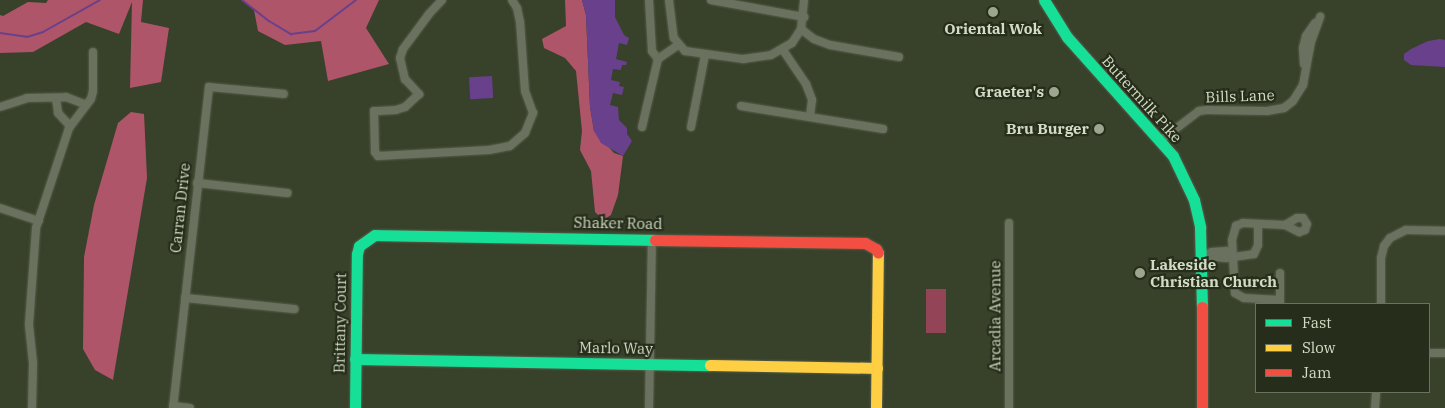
<!DOCTYPE html>
<html>
<head>
<meta charset="utf-8">
<style>
	body { margin:0 }
	#map { position:relative; width:1445px; height:408px; overflow:hidden; background:#38412a; font-family:"IBM Plex Serif",serif }
	div>[style] { position:absolute }
	.green>* { inset:0; background:#944457; transform-origin:0 0 }
	.forest>* { inset:0; background:#af556a }
	.water>* { inset:0; background:#68408c; transform-origin:0 0 }
	.stream>* { height:2px; margin:-1px; padding:0 1px; transform-origin:1px; border-radius:1px; background:#68408c }
	.roads { filter:drop-shadow(0 0 1px #555d48) drop-shadow(0 0 1px #555d48) }
	.street>* { height:8px; margin:-4px; padding:0 4px; transform-origin:4px; border-radius:4px; background:#6a715f }
	.fast>* { height:11px; margin:-5.5px; padding:0 5.5px; transform-origin:5.5px; border-radius:5.5px; background:#16e098 }
	.slow>* { height:11px; margin:-5.5px; padding:0 5.5px; transform-origin:5.5px; border-radius:5.5px; background:#ffcf43 }
	.jam>* { height:11px; margin:-5.5px; padding:0 5.5px; transform-origin:5.5px; border-radius:5.5px; background:#f24e42 }
	.dots>* { width:14px; height:14px; translate:-50% -50%; box-sizing:border-box; border:2px solid #262d1b; border-radius:50% }
	span { translate:-50% -50%; white-space:nowrap; text-align:center; line-height:1.15; -webkit-text-stroke:4.5px #262d1b; paint-order:stroke }
	.poi-label { font-size:15px; color:#d2dcc4; font-weight:700 }
	.right { translate:-100% -50%; text-align:right }
	.left { translate:0 -50%; text-align:left }
	.street-label { font-size:15px; color:#d2dcc4 }
	.legend { position:absolute; left:1255px; top:303px; width:175px; height:90px; box-sizing:border-box; background:#262d1b; border:1px solid #6b735f; margin:0; padding:6px 9px; list-style:none; font-size:15px; color:#d2dcc4 }
	.legend li { display:flex; align-items:center; gap:10px; height:25px }
	.legend b { width:25px; border:1px solid #6b735f }
</style>
</head>
<body>
<div id="map">
	<div class="green">
		<div style="left:926px;top:289px;width:20px;height:44px"></div>
	</div>
	<div class="forest">
		<div style="clip-path:polygon(48px 0,143px 0,141px 22px,169px 28px,161px 82px,130px 88px,132px 2px,119px 34px,86px 22px,33px 52px,0 53px,0 15px,3px 16px,28px 2px,46px 3px)"></div>
		<div style="clip-path:polygon(242px 0,379px 0,366px 28px,389px 64px,328px 81px,321px 41px,285px 45px,258px 31px,254px 10px)"></div>
		<div style="clip-path:polygon(565px 0,582px 0,586px 15px,590px 107px,594px 131px,614px 153px,623px 156px,618px 195px,611px 215px,603px 220px,595px 212px,591px 171px,580px 150px,582px 131px,576px 71px,565px 58px,544px 48px,542px 39px,566px 26px)"></div>
		<div style="clip-path:polygon(131px 112px,144px 114px,147px 178px,113px 380px,95px 370px,83px 349px,84px 257px,94px 205px,118px 123px)"></div>
	</div>
	<div class="water">
		<div style="clip-path:polygon(582px 0,615px 0,615px 17px,624px 35px,629px 38px,627px 45px,619px 43px,616px 59px,627px 62px,626px 65px,622px 65px,621px 70px,613px 69px,611px 80px,620px 82px,619px 86px,624px 87px,622px 95px,613px 93px,610px 105px,618px 107px,619px 120px,627px 128px,627px 134px,632px 141px,623px 156px,601px 143px,594px 131px,590px 107px,586px 15px)"></div>
		<div style="clip-path:polygon(1440px 39px,1445px 40px,1445px 67px,1411px 65px,1404px 60px,1404px 54px,1411px 49px,1428px 41px)"></div>
		<div style="left:492px;top:76px;width:22px;height:23px;rotate:87deg"></div>
	</div>
	<div class="stream">
		<div style="left:242px;top:0;width:34px;rotate:38deg"></div>
		<div style="left:269px;top:21px;width:26px;rotate:31deg"></div>
		<div style="left:291px;top:34px;width:24px;rotate:-7deg"></div>
		<div style="left:315px;top:31px;width:51px;rotate:-37.1deg"></div>
		<div style="left:0;top:33px;width:27px;rotate:8deg"></div>
		<div style="left:27px;top:37px;width:17px;rotate:-17deg"></div>
		<div style="left:43px;top:32px;width:65px;rotate:-29.3deg"></div>
	</div>
	<div class="roads">
		<div class="street">
			<div style="left:442px;top:0;width:19px;rotate:133deg"></div>
			<div style="left:429px;top:14px;width:44px;rotate:126.6deg"></div>
			<div style="left:403px;top:49px;width:9px;rotate:108deg"></div>
			<div style="left:400px;top:58px;width:22px;rotate:77deg"></div>
			<div style="left:405px;top:79px;width:21px;rotate:47deg"></div>
			<div style="left:419px;top:94px;width:19px;rotate:137deg"></div>
			<div style="left:405px;top:107px;width:9px;rotate:162deg"></div>
			<div style="left:396px;top:110px;width:22px;rotate:177deg"></div>
			<div style="left:374px;top:111px;width:41px;rotate:88.6deg"></div>
			<div style="left:375px;top:152px;width:5px;rotate:53deg"></div>
			<div style="left:378px;top:156px;width:111px;rotate:-3.1deg"></div>
			<div style="left:489px;top:150px;width:21px;rotate:-11deg"></div>
			<div style="left:510px;top:146px;width:20px;rotate:-41deg"></div>
			<div style="left:525px;top:133px;width:22px;rotate:-68deg"></div>
			<div style="left:533px;top:113px;width:23px;rotate:-110deg"></div>
			<div style="left:525px;top:91px;width:69px;rotate:-94.1deg"></div>
			<div style="left:520px;top:22px;width:14px;rotate:-102deg"></div>
			<div style="left:517px;top:8px;width:9px;rotate:-122deg"></div>
			<div style="left:649px;top:0;width:51px;rotate:86.6deg"></div>
			<div style="left:652px;top:51px;width:10px;rotate:53deg"></div>
			<div style="left:669px;top:0;width:38px;rotate:83deg"></div>
			<div style="left:674px;top:38px;width:17px;rotate:50deg"></div>
			<div style="left:685px;top:51px;width:59px;rotate:7.9deg"></div>
			<div style="left:743px;top:59px;width:28px;rotate:-8deg"></div>
			<div style="left:771px;top:55px;width:24px;rotate:-30deg"></div>
			<div style="left:792px;top:43px;width:17px;rotate:-57deg"></div>
			<div style="left:801px;top:29px;width:29px;rotate:-84deg"></div>
			<div style="left:711px;top:0;width:95px;rotate:10.4deg"></div>
			<div style="left:801px;top:29px;width:16px;rotate:38deg"></div>
			<div style="left:814px;top:39px;width:17px;rotate:21deg"></div>
			<div style="left:830px;top:45px;width:70px;rotate:9.9deg"></div>
			<div style="left:783px;top:50px;width:41px;rotate:55.9deg"></div>
			<div style="left:806px;top:84px;width:17px;rotate:69deg"></div>
			<div style="left:812px;top:100px;width:17px;rotate:97deg"></div>
			<div style="left:1304px;top:64px;width:16px;rotate:-94deg"></div>
			<div style="left:1303px;top:48px;width:12px;rotate:-76deg"></div>
			<div style="left:1306px;top:36px;width:16px;rotate:-55deg"></div>
			<div style="left:56px;top:98px;width:15px;rotate:82deg"></div>
			<div style="left:58px;top:113px;width:18px;rotate:47deg"></div>
			<div style="left:741px;top:106px;width:144px;rotate:9.2deg"></div>
			<div style="left:0;top:107px;width:28px;rotate:-18deg"></div>
			<div style="left:27px;top:98px;width:39px;rotate:-1deg"></div>
			<div style="left:66px;top:97px;width:22px;rotate:21deg"></div>
			<div style="left:642px;top:127px;width:70px;rotate:-76.8deg"></div>
			<div style="left:658px;top:59px;width:24px;rotate:-35deg"></div>
			<div style="left:691px;top:127px;width:73px;rotate:-79deg"></div>
			<div style="left:1161px;top:140px;width:48px;rotate:-37.3deg"></div>
			<div style="left:1199px;top:111px;width:8px;rotate:-7deg"></div>
			<div style="left:1207px;top:110px;width:60px;rotate:1deg"></div>
			<div style="left:1267px;top:111px;width:17px;rotate:-10deg"></div>
			<div style="left:1284px;top:108px;width:11px;rotate:-38deg"></div>
			<div style="left:1293px;top:101px;width:19px;rotate:-58deg"></div>
			<div style="left:1303px;top:85px;width:44px;rotate:-79.5deg"></div>
			<div style="left:1311px;top:42px;width:27px;rotate:-70deg"></div>
			<div style="left:197px;top:183px;width:91px;rotate:6.3deg"></div>
			<div style="left:0;top:208px;width:41px;rotate:18.4deg"></div>
			<div style="left:1009px;top:223px;width:185px;rotate:90deg"></div>
			<div style="left:1202px;top:256px;width:24px;rotate:5deg"></div>
			<div style="left:1226px;top:258px;width:28px;rotate:-8deg"></div>
			<div style="left:1254px;top:254px;width:10px;rotate:-66deg"></div>
			<div style="left:1258px;top:245px;width:21px;rotate:-90deg"></div>
			<div style="left:1203px;top:256px;width:10px;rotate:-24deg"></div>
			<div style="left:1212px;top:252px;width:14px;rotate:-4deg"></div>
			<div style="left:1226px;top:251px;width:9px;rotate:36deg"></div>
			<div style="left:1280px;top:273px;width:31px;rotate:90deg"></div>
			<div style="left:185px;top:298px;width:110px;rotate:5.8deg"></div>
			<div style="left:1280px;top:300px;width:36px;rotate:-177deg"></div>
			<div style="left:1244px;top:298px;width:10px;rotate:-151deg"></div>
			<div style="left:1235px;top:293px;width:53px;rotate:-93.2deg"></div>
			<div style="left:1232px;top:240px;width:15px;rotate:-74deg"></div>
			<div style="left:1236px;top:226px;width:8px;rotate:-23deg"></div>
			<div style="left:1243px;top:223px;width:42px;rotate:2.7deg"></div>
			<div style="left:1285px;top:225px;width:16px;rotate:27deg"></div>
			<div style="left:1299px;top:232px;width:6px;rotate:-18deg"></div>
			<div style="left:1305px;top:230px;width:6px;rotate:-72deg"></div>
			<div style="left:1307px;top:224px;width:7px;rotate:-124deg"></div>
			<div style="left:1303px;top:218px;width:6px;rotate:180deg"></div>
			<div style="left:1297px;top:218px;width:14px;rotate:150deg"></div>
			<div style="left:1381px;top:304px;width:46px;rotate:-90deg"></div>
			<div style="left:1381px;top:258px;width:12px;rotate:-76deg"></div>
			<div style="left:1384px;top:246px;width:10px;rotate:-53deg"></div>
			<div style="left:1390px;top:238px;width:18px;rotate:-27deg"></div>
			<div style="left:1406px;top:230px;width:39px;rotate:1deg"></div>
			<div style="left:1429px;top:353px;width:16px"></div>
			<div style="left:173px;top:406px;width:17px;rotate:7deg"></div>
			<div style="left:32px;top:408px;width:45px;rotate:-88.7deg"></div>
			<div style="left:33px;top:363px;width:39px;rotate:-96deg"></div>
			<div style="left:29px;top:324px;width:96px;rotate:-85.8deg"></div>
			<div style="left:36px;top:228px;width:105px;rotate:-71.7deg"></div>
			<div style="left:69px;top:128px;width:36px;rotate:-53deg"></div>
			<div style="left:91px;top:99px;width:8px;rotate:-76deg"></div>
			<div style="left:93px;top:91px;width:39px;rotate:-90deg"></div>
			<div style="left:173px;top:408px;width:323px;rotate:-83.6deg"></div>
			<div style="left:209px;top:87px;width:75px;rotate:5.3deg"></div>
			<div style="left:649px;top:408px;width:169px;rotate:-89deg"></div>
			<div style="left:1375px;top:408px;width:16px;rotate:-86deg"></div>
		</div>
		<div class="fast">
			<div style="left:1044px;top:0;width:44px;rotate:58.1deg"></div>
			<div style="left:1067px;top:37px;width:159px;rotate:48.3deg"></div>
			<div style="left:1173px;top:156px;width:49px;rotate:64.5deg"></div>
			<div style="left:1194px;top:200px;width:28px;rotate:77deg"></div>
			<div style="left:1200px;top:227px;width:80px;rotate:88.6deg"></div>
			<div style="left:355px;top:359px;width:355px;rotate:1deg"></div>
			<div style="left:355px;top:408px;width:154px;rotate:-89.3deg"></div>
			<div style="left:357px;top:254px;width:8px;rotate:-76deg"></div>
			<div style="left:359px;top:246px;width:19px;rotate:-35deg"></div>
			<div style="left:375px;top:235px;width:280px;rotate:1deg"></div>
		</div>
		<div class="slow">
			<div style="left:710px;top:365px;width:167px;rotate:1deg"></div>
			<div style="left:876px;top:408px;width:155px;rotate:-89.3deg"></div>
		</div>
		<div class="jam">
			<div style="left:655px;top:240px;width:210px;rotate:0.8deg"></div>
			<div style="left:865px;top:243px;width:13px;rotate:29deg"></div>
			<div style="left:876px;top:249px;width:4px;rotate:63deg"></div>
			<div style="left:1202px;top:307px;width:101px;rotate:90deg"></div>
		</div>
	</div>
	<div class="dots">
		<div style="left:993px;top:12px;background:#9ca68e"></div>
		<div style="left:1054px;top:92px;background:#9ca68e"></div>
		<div style="left:1099px;top:129px;background:#9ca68e"></div>
		<div style="left:1140px;top:273px;background:#9ca68e"></div>
	</div>
	<div class="poi-label">
		<span style="left:993px;top:29px">Oriental Wok</span>
		<span class="right" style="left:1044px;top:92px">Graeter's</span>
		<span class="right" style="left:1089px;top:129px">Bru Burger</span>
		<span class="left" style="left:1150px;top:273px">Lakeside<br>Christian Church</span>
	</div>
	<div class="street-label">
		<span style="left:1240px;top:96px;rotate:-2deg">Bills Lane</span>
		<span style="left:1142px;top:99px;rotate:48deg">Buttermilk Pike</span>
		<span style="left:180px;top:208px;rotate:-84deg">Carran Drive</span>
		<span style="left:618px;top:223px;rotate:1deg">Shaker Road</span>
		<span style="left:995px;top:316px;rotate:-90deg">Arcadia Avenue</span>
		<span style="left:340px;top:323px;rotate:-89deg">Brittany Court</span>
		<span style="left:616px;top:348px;rotate:1deg">Marlo Way</span>
	</div>
	<ul class="legend">
	<li><b style="height:6px;background:#16e098"></b>Fast</li>
	<li><b style="height:6px;background:#ffcf43"></b>Slow</li>
	<li><b style="height:6px;background:#f24e42"></b>Jam</li>
	</ul>
</div>
</body>
</html>
